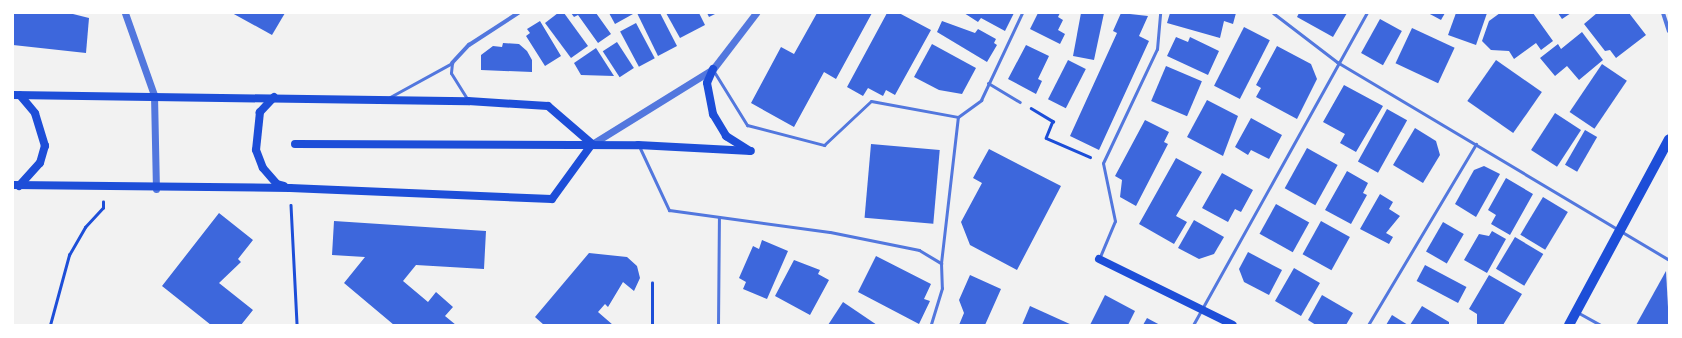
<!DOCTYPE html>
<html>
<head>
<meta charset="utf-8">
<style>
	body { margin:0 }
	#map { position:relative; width:1682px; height:338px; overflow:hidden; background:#f2f2f2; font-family:Cabin,sans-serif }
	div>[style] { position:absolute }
	.building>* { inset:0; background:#3d67dc; transform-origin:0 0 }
	.path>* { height:2.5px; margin:-1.25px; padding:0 1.25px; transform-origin:1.25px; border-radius:1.25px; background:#1d4ed8 }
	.service>* { height:3px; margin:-1.5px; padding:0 1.5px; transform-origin:1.5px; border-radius:1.5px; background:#5277de }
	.minor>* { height:4px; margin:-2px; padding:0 2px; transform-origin:2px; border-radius:2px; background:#5277de }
	.tertiary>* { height:7px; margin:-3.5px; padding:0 3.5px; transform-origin:3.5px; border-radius:3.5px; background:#5277de }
	.secondary>* { height:8px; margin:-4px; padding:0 4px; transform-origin:4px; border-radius:4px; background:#1d4ed8 }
	.primary>* { height:10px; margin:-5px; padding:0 5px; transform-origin:5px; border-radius:5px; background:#1d4ed8 }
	span { translate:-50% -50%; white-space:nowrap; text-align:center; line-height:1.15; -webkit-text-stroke:3px #fff; paint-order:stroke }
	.frame { position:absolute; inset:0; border:14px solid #fff; pointer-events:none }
</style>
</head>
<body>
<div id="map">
	<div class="building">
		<div style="clip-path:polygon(13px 13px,69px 13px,89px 18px,86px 53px,13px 45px)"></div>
		<div style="clip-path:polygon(232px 13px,285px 13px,272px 35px)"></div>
		<div style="clip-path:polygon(558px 13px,564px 13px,588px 46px,571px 58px,545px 23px)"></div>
		<div style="clip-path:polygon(571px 13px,596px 13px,611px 34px,598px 43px,578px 15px,574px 17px)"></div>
		<div style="clip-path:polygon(609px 13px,632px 13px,633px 14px,615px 24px)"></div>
		<div style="clip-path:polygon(637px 13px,660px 13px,677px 46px,658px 56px)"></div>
		<div style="clip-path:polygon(666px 13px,699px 13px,705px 25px,680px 38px)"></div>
		<div style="clip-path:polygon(707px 13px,717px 13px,709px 17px)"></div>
		<div style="clip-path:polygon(817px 13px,872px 13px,836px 79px,824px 72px,794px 127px,751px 103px,781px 47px,794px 54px)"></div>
		<div style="clip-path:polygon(887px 13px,899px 13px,931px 30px,895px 95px,886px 90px,883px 96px,868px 88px,863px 96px,847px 87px)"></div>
		<div style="clip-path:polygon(964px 13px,1014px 13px,1005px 31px,981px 18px,978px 22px)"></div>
		<div style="clip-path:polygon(1038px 13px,1060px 13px,1058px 17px,1063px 20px,1058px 30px,1065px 34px,1060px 44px,1030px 29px)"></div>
		<div style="clip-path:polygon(1081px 13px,1104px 13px,1094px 60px,1073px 56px)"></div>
		<div style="clip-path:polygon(1121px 13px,1148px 16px,1139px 36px,1149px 41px,1099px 150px,1070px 136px,1117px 33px,1113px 31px)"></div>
		<div style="clip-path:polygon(1170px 13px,1236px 13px,1233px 24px,1224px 21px,1220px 38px,1167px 23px)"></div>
		<div style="clip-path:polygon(1299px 13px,1347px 13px,1333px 37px,1297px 17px)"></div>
		<div style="clip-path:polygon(1428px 13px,1445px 13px,1441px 20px)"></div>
		<div style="clip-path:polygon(1456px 13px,1487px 13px,1476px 45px,1448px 35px)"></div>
		<div style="clip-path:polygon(1500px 13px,1533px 13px,1553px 41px,1541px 50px,1536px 43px,1514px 59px,1509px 51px,1491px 50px,1482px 41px,1489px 21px)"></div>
		<div style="clip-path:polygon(1558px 13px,1571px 13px,1562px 19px)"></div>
		<div style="clip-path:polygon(1597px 13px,1629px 13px,1646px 35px,1616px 58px,1610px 50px,1605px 51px,1584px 24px)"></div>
		<div style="left:1380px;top:19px;width:25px;height:39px;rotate:29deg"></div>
		<div style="clip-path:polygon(540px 21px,561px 56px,545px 66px,526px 36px,530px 33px,527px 29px)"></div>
		<div style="clip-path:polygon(942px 21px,975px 33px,978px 29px,996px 39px,994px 43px,997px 45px,987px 62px,937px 32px)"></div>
		<div style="left:636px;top:23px;width:40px;height:18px;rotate:62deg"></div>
		<div style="left:1244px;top:27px;width:29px;height:66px;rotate:27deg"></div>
		<div style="left:1412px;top:28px;width:47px;height:39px;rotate:25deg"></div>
		<div style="clip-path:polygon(1582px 32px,1603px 60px,1579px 80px,1567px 66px,1555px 76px,1540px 58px,1558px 44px,1561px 49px)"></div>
		<div style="clip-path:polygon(1176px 37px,1188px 42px,1190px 37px,1219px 51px,1208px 75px,1167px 56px)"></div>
		<div style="left:617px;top:42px;width:31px;height:17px;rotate:57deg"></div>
		<div style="clip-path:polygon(503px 43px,519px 44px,527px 51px,532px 60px,532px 72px,481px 70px,481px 55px,493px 46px,502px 47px)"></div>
		<div style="clip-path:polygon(932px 44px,976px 68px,962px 94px,939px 90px,914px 77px)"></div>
		<div style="clip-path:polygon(1026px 45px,1049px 56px,1038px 79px,1042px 81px,1036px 94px,1008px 79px)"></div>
		<div style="clip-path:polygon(1277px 46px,1311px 64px,1317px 79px,1297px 119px,1256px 97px,1261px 88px,1256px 85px)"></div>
		<div style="clip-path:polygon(596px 48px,614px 76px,581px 75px,574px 63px)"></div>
		<div style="left:1068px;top:60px;width:20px;height:44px;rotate:27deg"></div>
		<div style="left:1496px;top:60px;width:56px;height:50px;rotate:35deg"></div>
		<div style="left:1602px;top:64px;width:30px;height:58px;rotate:34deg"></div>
		<div style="left:1166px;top:66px;width:39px;height:38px;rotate:23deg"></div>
		<div style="clip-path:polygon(1344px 85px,1383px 106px,1356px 152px,1340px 143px,1345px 134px,1323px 122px)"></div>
		<div style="clip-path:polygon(1207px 100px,1238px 116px,1223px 156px,1187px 137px)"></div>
		<div style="left:1387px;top:109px;width:23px;height:60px;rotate:29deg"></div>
		<div style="left:1555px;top:113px;width:31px;height:44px;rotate:33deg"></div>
		<div style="clip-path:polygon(1251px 118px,1282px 135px,1269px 159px,1251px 150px,1248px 155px,1235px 147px)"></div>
		<div style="clip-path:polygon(1145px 120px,1169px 132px,1164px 142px,1168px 144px,1136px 206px,1120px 197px,1122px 180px,1115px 176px)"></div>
		<div style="clip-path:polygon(1415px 128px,1436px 141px,1440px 155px,1423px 183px,1393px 165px)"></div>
		<div style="left:1585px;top:130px;width:14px;height:40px;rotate:30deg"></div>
		<div style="left:871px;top:144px;width:69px;height:74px;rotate:5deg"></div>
		<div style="left:1307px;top:148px;width:35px;height:46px;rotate:29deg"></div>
		<div style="clip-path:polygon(989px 149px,1061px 186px,1017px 270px,970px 245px,961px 222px,982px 183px,973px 178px)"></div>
		<div style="clip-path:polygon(1176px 158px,1202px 172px,1176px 216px,1187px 222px,1174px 244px,1139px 224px)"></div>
		<div style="clip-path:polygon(1484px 166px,1500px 174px,1476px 217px,1455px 204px,1474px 170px)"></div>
		<div style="clip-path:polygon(1347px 171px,1368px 183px,1363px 193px,1367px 195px,1351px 224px,1325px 210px)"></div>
		<div style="clip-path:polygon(1222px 173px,1253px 190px,1241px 212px,1235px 209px,1228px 222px,1202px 208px)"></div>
		<div style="clip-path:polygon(1506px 178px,1533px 194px,1510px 235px,1491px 224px,1496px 215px,1488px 210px)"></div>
		<div style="clip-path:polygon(1380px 194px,1393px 202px,1389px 209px,1400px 216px,1386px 233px,1393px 237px,1389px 244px,1360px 229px)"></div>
		<div style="left:1543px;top:197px;width:29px;height:44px;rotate:31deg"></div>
		<div style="left:1276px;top:204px;width:38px;height:34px;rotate:29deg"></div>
		<div style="clip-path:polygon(219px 213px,253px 240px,238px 259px,241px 262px,219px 283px,253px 310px,241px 325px,211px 325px,162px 286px)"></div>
		<div style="clip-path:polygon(1194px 220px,1224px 237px,1214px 254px,1199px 259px,1178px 248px)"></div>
		<div style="clip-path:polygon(334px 221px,486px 231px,484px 269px,416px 265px,403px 281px,428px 302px,436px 292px,453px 307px,445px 316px,456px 325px,394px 325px,344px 283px,365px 257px,332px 255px)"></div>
		<div style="left:1321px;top:221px;width:33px;height:38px;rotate:29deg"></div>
		<div style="left:1443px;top:222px;width:24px;height:34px;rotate:30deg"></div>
		<div style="clip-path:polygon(1492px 231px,1506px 239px,1487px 273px,1464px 260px,1479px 234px,1489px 236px)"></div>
		<div style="left:1515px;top:237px;width:33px;height:37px;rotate:31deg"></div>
		<div style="clip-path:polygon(762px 240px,788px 251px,767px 299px,743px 289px,746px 282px,739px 278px,753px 246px,759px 249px)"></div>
		<div style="clip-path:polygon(1248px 252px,1282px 270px,1269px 295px,1244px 282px,1239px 269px)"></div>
		<div style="clip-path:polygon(589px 253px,627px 257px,637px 266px,640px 278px,634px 291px,623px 282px,608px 307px,605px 304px,598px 312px,613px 325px,544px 325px,535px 317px)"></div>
		<div style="clip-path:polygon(876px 256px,931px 284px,924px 299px,930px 301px,919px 324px,858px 292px)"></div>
		<div style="clip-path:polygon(794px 260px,820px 270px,818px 274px,829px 280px,810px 315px,775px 296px)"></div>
		<div style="left:1425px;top:265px;width:47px;height:18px;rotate:28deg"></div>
		<div style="left:1294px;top:268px;width:30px;height:38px;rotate:30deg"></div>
		<div style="clip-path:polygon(1666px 271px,1669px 325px,1636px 325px)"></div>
		<div style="clip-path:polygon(970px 275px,1001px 289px,985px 325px,959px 325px,964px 313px,959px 300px)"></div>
		<div style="clip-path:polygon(1489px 275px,1522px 294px,1503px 325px,1477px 325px,1477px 314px,1469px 309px)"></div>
		<div style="clip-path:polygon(1105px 295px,1135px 311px,1128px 325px,1090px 325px)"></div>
		<div style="clip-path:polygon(1322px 295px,1353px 313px,1346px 325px,1316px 325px,1308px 320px)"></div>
		<div style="clip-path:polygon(843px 302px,877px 325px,828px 325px)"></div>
		<div style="clip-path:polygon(1030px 306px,1072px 325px,1022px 325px)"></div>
		<div style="clip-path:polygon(1422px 306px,1449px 322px,1449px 325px,1410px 325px)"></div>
		<div style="clip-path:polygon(1392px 315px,1408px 325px,1386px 325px)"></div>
		<div style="clip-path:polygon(1147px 318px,1160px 325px,1143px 325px)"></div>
	</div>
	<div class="path">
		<div style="left:1031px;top:108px;width:26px;rotate:31deg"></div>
		<div style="left:1053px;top:121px;width:18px;rotate:112deg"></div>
		<div style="left:1046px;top:138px;width:48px;rotate:23.4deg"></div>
		<div style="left:291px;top:205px;width:120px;rotate:87.1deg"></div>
		<div style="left:50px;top:325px;width:73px;rotate:-74.8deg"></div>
		<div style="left:69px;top:255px;width:32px;rotate:-60deg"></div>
		<div style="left:85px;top:227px;width:26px;rotate:-47deg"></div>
		<div style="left:103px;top:208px;width:6px;rotate:-90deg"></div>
		<div style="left:652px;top:325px;width:42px;rotate:-90deg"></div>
	</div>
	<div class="service">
		<div style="left:1273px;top:13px;width:81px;rotate:37.4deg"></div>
		<div style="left:1337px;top:62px;width:387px;rotate:30.8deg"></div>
		<div style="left:452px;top:63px;width:10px;rotate:96deg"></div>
		<div style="left:451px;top:73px;width:31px;rotate:58deg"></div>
		<div style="left:713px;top:70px;width:65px;rotate:58.3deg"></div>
		<div style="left:747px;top:125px;width:80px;rotate:14.6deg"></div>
		<div style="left:824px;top:145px;width:64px;rotate:-43.1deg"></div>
		<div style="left:871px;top:101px;width:88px;rotate:10.4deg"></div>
		<div style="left:988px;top:83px;width:37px;rotate:31deg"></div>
		<div style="left:390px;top:97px;width:71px;rotate:-28.7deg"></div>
		<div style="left:958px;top:117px;width:29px;rotate:-36deg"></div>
		<div style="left:981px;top:100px;width:96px;rotate:-64.8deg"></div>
		<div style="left:639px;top:146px;width:71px;rotate:64.9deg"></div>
		<div style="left:669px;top:210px;width:162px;rotate:7.8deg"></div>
		<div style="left:830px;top:232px;width:91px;rotate:11.4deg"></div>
		<div style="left:919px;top:250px;width:26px;rotate:31deg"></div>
		<div style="left:941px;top:263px;width:25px;rotate:88deg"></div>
		<div style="left:942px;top:288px;width:39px;rotate:107deg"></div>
		<div style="left:1099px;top:259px;width:41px;rotate:-67.2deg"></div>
		<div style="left:1115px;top:221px;width:59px;rotate:-101.7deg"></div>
		<div style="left:1103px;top:163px;width:126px;rotate:-64.7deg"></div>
		<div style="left:1157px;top:49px;width:36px;rotate:-85deg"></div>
		<div style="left:941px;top:263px;width:147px;rotate:-83.4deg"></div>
		<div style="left:1577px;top:312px;width:26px;rotate:29deg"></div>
		<div style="left:718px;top:325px;width:108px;rotate:-89.5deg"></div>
		<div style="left:1193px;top:325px;width:357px;rotate:-60.9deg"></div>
		<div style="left:1368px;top:325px;width:211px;rotate:-59.2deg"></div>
	</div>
	<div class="minor">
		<div style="left:1663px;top:13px;width:19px;rotate:72deg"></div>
		<div style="left:452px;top:63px;width:25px;rotate:-47deg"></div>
		<div style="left:469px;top:45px;width:59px;rotate:-33.1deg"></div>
	</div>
	<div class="tertiary">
		<div style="left:125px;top:13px;width:87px;rotate:70.5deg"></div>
		<div style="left:154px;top:95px;width:94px;rotate:88.8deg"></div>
		<div style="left:592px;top:144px;width:142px;rotate:-31.8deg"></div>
		<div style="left:713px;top:69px;width:71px;rotate:-52.5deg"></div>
	</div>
	<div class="secondary">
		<div style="left:713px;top:69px;width:15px;rotate:113deg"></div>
		<div style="left:707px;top:83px;width:32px;rotate:79deg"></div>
		<div style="left:713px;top:114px;width:26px;rotate:59deg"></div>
		<div style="left:726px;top:136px;width:28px;rotate:32deg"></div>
		<div style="left:13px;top:95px;width:455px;rotate:0.8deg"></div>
		<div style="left:468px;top:101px;width:80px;rotate:3.6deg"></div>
		<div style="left:548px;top:106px;width:58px;rotate:40.8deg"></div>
		<div style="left:274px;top:97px;width:21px;rotate:133deg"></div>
		<div style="left:260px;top:112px;width:38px;rotate:96deg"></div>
		<div style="left:256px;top:150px;width:19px;rotate:69deg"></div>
		<div style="left:263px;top:168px;width:21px;rotate:49deg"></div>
		<div style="left:277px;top:184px;width:7px;rotate:16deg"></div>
		<div style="left:295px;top:144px;width:343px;rotate:0.2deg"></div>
		<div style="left:638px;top:145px;width:113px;rotate:3deg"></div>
		<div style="left:13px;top:185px;width:277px;rotate:0.6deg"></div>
		<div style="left:290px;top:188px;width:262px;rotate:2.4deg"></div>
		<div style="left:552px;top:199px;width:68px;rotate:-54deg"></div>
		<div style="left:19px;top:186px;width:31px;rotate:-48deg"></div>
		<div style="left:40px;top:163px;width:18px;rotate:-74deg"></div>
		<div style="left:45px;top:146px;width:34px;rotate:-107deg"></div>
		<div style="left:35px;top:113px;width:23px;rotate:-130deg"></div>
		<div style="left:1099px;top:259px;width:149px;rotate:26.2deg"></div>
	</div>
	<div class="primary">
		<div style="left:1569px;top:325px;width:211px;rotate:-61.7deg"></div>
	</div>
	<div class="frame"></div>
</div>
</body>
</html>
